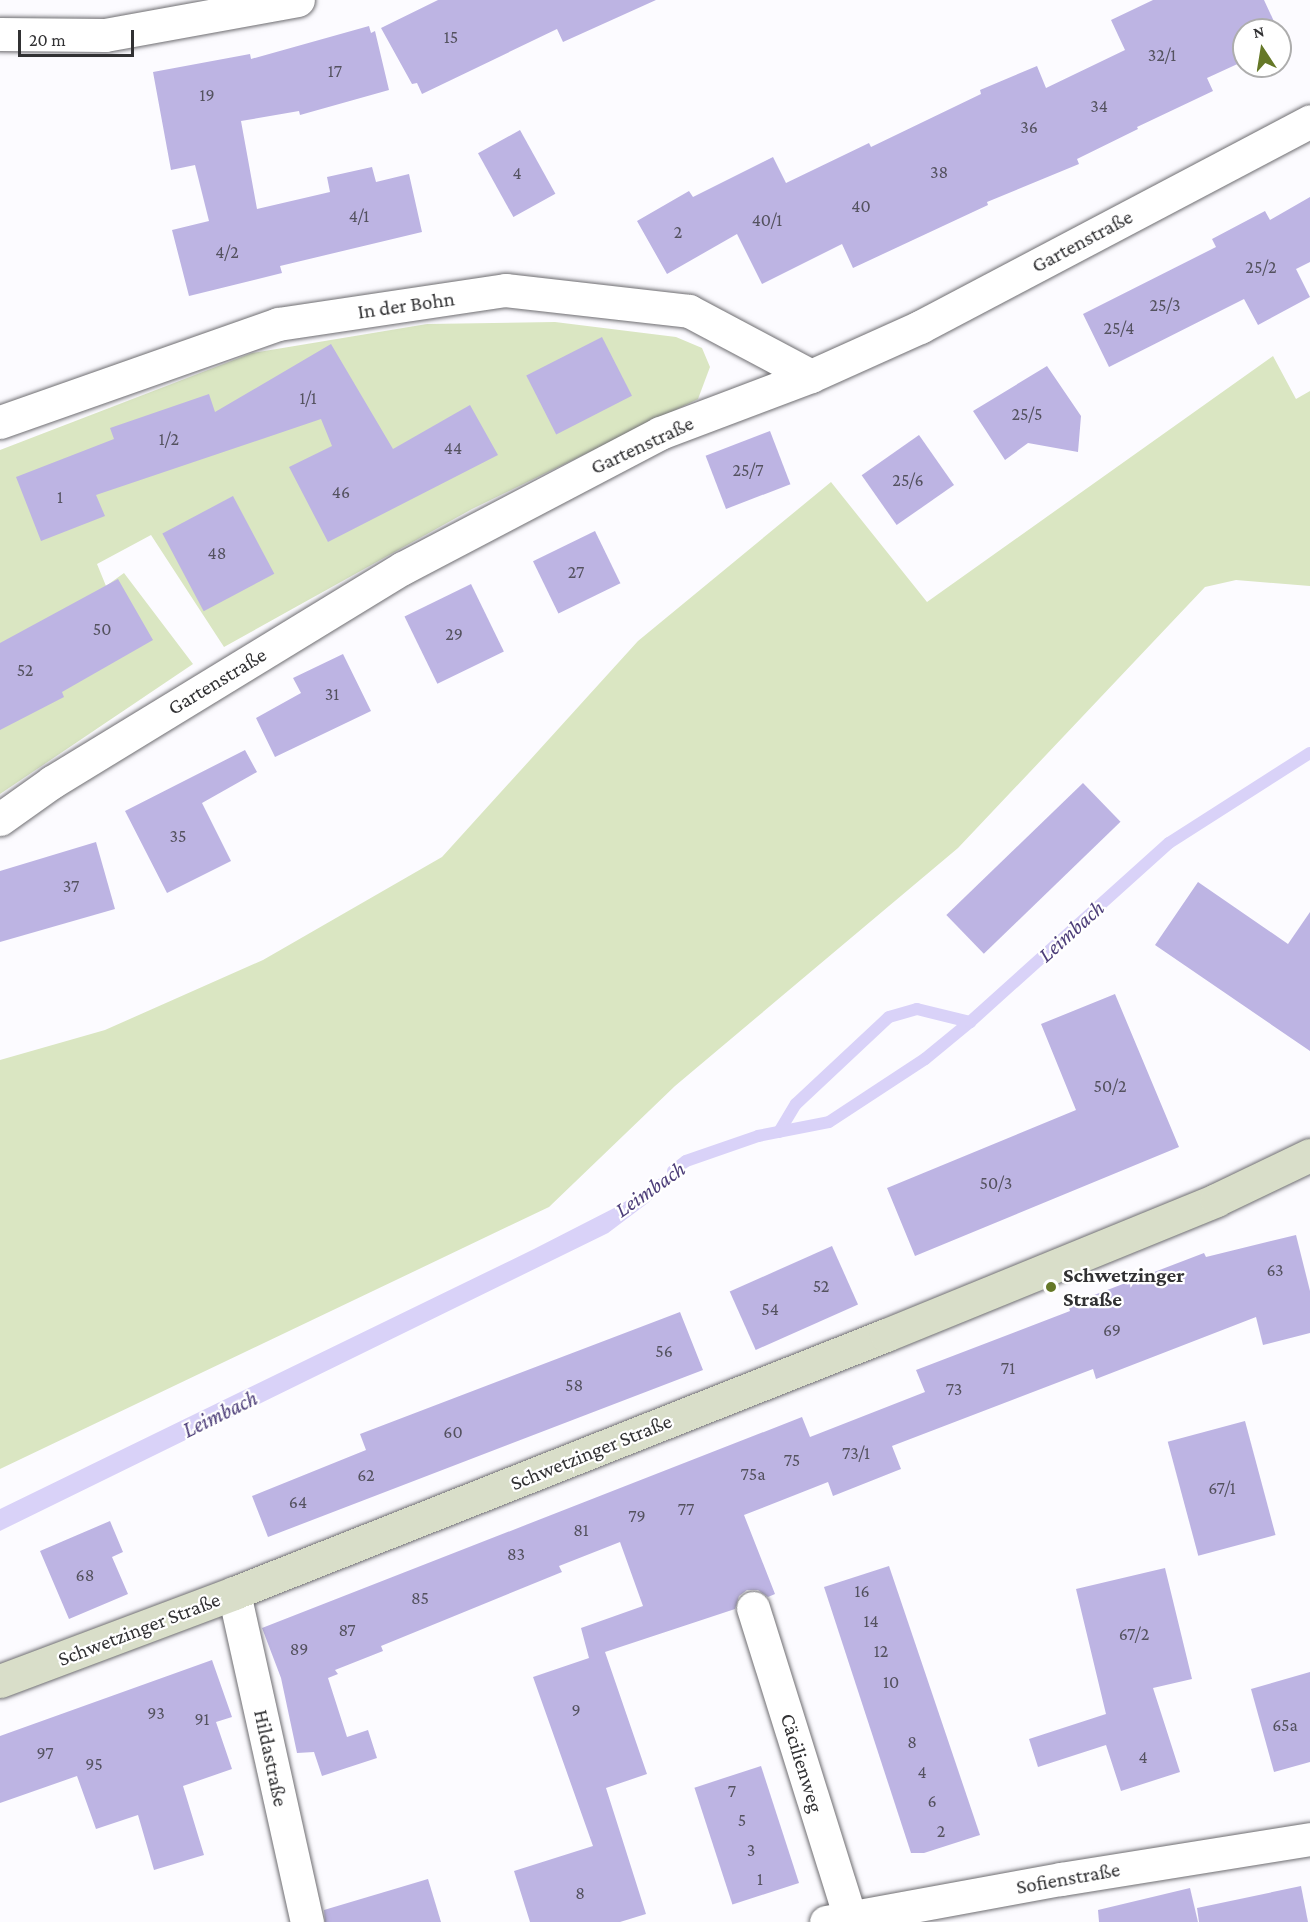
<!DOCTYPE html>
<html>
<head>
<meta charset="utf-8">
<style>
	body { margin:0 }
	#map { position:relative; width:1310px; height:1922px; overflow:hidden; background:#fcfbff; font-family:"Crimson Pro",serif }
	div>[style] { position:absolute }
	.green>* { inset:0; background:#dae6c2 }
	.water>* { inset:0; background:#d9d2f8 }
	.stream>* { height:12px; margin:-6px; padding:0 6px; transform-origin:6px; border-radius:6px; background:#d9d2f8 }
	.building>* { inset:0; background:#bdb4e3; transform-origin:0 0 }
	.roads { filter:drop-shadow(0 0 2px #6f6e72) drop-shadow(0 0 2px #6f6e72) }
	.street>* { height:33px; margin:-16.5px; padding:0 16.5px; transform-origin:16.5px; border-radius:16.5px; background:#fff }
	.secondary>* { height:33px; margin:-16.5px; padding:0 16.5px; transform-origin:16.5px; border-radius:16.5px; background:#d9dec9 }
	.dots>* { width:16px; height:16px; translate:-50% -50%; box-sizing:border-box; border:3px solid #fff; border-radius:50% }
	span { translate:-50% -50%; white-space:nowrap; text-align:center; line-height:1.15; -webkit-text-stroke:4.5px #fff; paint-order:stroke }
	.number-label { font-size:18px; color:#54525f }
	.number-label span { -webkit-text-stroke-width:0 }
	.street-label { font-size:21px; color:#313133 }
	.poi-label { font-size:21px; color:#313133; font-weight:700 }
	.left { translate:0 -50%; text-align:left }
	.water-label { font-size:22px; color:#4d3e79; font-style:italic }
	.north { position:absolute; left:1232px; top:18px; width:60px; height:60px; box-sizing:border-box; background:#fff; border:2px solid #adadad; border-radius:50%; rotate:348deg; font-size:16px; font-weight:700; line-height:24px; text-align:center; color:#313133 }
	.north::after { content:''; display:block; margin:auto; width:21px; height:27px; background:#657827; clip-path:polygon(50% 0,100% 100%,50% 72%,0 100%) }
	.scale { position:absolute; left:18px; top:30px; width:116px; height:27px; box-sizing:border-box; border:3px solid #313133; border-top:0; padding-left:8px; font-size:18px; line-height:21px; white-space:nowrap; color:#313133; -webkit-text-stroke:4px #fff; paint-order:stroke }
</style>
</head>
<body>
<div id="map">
	<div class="green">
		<div style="clip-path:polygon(555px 322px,676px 337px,702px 348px,710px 367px,698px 399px,472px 509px,224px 647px,151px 535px,97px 564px,106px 586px,124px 573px,193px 664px,0 794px,0 450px,252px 353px,427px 324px)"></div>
		<div style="clip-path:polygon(1273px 356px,1296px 399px,1310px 391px,1310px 586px,1236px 580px,1205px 587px,958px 848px,675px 1086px,549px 1207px,0 1469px,0 1060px,105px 1030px,263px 960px,442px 857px,638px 641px,831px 482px,927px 602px)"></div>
	</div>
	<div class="water">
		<div style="clip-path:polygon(686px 1161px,649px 1202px,608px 1233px,0 1531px,0 1509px,534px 1249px,620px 1205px)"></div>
	</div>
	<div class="stream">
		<div style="left:779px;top:1132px;width:33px;rotate:-59deg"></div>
		<div style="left:796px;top:1104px;width:127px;rotate:-43.1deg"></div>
		<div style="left:889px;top:1017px;width:29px;rotate:-16deg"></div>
		<div style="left:917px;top:1009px;width:55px;rotate:13.8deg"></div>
		<div style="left:673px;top:1171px;width:16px;rotate:-38deg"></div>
		<div style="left:686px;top:1161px;width:76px;rotate:-19.1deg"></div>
		<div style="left:758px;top:1136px;width:72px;rotate:-11.2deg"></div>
		<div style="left:829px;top:1122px;width:115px;rotate:-33.3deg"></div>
		<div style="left:925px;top:1059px;width:58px;rotate:-39.4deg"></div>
		<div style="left:970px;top:1022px;width:268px;rotate:-42deg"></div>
		<div style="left:1169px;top:843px;width:167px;rotate:-32.6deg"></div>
	</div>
	<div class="building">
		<div style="clip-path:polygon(438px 0,656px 0,563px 42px,557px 29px,422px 94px,417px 83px,412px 84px,381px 28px)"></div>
		<div style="clip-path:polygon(1153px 0,1264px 0,1278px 30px,1244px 30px,1244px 61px,1207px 78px,1213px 91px,1137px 127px,1138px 129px,1077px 159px,1079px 164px,987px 202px,988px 205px,853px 268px,842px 244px,762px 284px,737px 234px,667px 274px,637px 221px,689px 191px,693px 197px,773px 157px,786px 183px,869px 143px,871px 147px,981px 94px,980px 90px,1037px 66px,1046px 88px,1125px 50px,1111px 20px)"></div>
		<div style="clip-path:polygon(369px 26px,371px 33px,375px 31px,389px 90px,300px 115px,299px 111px,241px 121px,257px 209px,330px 192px,327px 177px,372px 167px,376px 182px,409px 174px,422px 232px,280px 266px,282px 273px,189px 296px,172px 230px,209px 221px,195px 165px,171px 170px,153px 72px,250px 54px,251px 59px)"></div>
		<div style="left:520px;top:130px;width:73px;height:48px;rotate:61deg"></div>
		<div style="clip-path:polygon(1310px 197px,1310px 262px,1296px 269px,1310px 297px,1258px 325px,1244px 299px,1109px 367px,1083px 314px,1216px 247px,1212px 239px,1265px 211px,1270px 220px)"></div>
		<div style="left:602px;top:337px;width:66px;height:85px;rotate:63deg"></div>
		<div style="clip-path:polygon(331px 344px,393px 449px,470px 405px,498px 455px,328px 542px,289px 467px,332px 446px,321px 419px,96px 495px,105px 516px,41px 541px,16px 477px,114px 439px,110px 428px,209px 394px,215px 412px)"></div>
		<div style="clip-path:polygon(1047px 366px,1081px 416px,1078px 452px,1028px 443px,1005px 460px,973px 411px)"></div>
		<div style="left:770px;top:431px;width:57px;height:69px;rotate:69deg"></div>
		<div style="left:919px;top:435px;width:61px;height:70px;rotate:55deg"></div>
		<div style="left:233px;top:496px;width:88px;height:80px;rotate:62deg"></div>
		<div style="left:595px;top:531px;width:58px;height:69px;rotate:64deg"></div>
		<div style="clip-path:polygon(118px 579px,153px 640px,62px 692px,64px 697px,0 730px,0 643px)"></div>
		<div style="left:471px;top:584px;width:75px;height:74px;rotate:64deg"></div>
		<div style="clip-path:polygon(343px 654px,371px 711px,275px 757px,256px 718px,301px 693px,293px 678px)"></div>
		<div style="clip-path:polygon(245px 750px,257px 772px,202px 803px,231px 861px,167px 893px,125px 811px)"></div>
		<div style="left:1083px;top:783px;width:54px;height:190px;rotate:46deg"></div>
		<div style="clip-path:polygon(96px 842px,115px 909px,0 942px,0 871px)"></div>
		<div style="clip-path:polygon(1198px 882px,1288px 944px,1310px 912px,1310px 1051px,1155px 945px)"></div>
		<div style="clip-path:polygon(1115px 994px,1179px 1147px,915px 1256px,887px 1188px,1076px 1110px,1041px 1024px)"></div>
		<div style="clip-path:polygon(1296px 1235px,1310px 1291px,1310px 1333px,1263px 1345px,1256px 1317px,1096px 1379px,1093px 1369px,892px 1446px,901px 1469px,833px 1496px,828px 1482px,744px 1515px,775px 1594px,768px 1597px,758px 1590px,747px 1590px,739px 1596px,735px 1609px,605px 1652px,647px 1774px,606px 1788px,646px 1914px,620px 1922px,530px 1922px,514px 1871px,593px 1846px,533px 1677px,589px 1658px,581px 1628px,643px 1606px,620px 1542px,559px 1566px,562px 1572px,381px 1646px,383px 1651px,335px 1670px,338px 1674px,328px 1678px,347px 1737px,368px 1730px,377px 1758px,322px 1776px,314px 1752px,297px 1753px,281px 1678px,262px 1628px,802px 1417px,810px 1437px,925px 1392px,916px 1370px,1070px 1311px,1068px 1305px,1204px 1253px,1206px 1257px)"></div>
		<div style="left:832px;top:1246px;width:64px;height:112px;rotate:66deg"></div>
		<div style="clip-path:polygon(680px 1312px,703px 1370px,268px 1537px,252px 1496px,366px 1450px,360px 1434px)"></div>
		<div style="left:1245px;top:1421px;width:118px;height:80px;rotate:75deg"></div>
		<div style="clip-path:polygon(110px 1521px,123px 1552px,112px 1557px,128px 1594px,69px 1619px,40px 1551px)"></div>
		<div style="clip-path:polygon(889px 1566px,980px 1835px,924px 1853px,911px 1853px,824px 1587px)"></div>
		<div style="clip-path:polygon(1165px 1568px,1192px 1679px,1153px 1688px,1180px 1772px,1121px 1791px,1106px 1745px,1038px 1767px,1029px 1739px,1106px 1714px,1076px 1589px)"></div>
		<div style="clip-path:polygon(212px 1660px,232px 1717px,216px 1722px,232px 1769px,183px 1786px,204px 1855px,154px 1870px,138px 1815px,96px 1829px,77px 1776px,0 1803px,0 1736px)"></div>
		<div style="clip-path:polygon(1310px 1672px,1310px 1762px,1274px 1772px,1251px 1689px)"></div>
		<div style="left:761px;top:1766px;width:123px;height:70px;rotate:72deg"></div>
		<div style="clip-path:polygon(428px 1879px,441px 1922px,325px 1922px,324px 1910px)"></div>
		<div style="clip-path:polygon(1301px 1886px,1308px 1922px,1199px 1922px,1197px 1908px)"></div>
		<div style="clip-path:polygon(1190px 1888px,1198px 1922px,1099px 1922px,1098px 1910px)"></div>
	</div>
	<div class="roads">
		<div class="street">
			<div style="left:0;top:34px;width:105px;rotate:0.5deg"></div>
			<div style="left:105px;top:35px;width:196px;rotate:-10.3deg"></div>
			<div style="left:0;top:422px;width:295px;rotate:-19.4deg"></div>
			<div style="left:278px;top:324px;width:230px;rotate:-8.5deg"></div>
			<div style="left:505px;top:290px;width:185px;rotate:6.5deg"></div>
			<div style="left:689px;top:311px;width:138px;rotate:28deg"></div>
			<div style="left:0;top:819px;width:64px;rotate:-35.4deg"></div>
			<div style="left:52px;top:782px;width:411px;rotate:-31.4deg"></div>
			<div style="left:403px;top:568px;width:290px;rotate:-27.7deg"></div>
			<div style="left:660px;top:433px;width:161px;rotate:-20.7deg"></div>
			<div style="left:811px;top:376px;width:120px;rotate:-24.2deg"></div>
			<div style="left:920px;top:327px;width:441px;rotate:-27.8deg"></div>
			<div style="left:234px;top:1593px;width:337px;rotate:77.5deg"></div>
			<div style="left:753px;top:1608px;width:325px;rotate:72.6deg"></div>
			<div style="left:826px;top:1922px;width:239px;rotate:-10.4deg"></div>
			<div style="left:1061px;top:1879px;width:252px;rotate:-9.1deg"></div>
		</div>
		<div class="secondary">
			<div style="left:0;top:1681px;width:250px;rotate:-20.6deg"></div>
			<div style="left:234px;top:1593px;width:701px;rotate:-21.59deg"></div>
			<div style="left:886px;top:1335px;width:357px;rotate:-22.2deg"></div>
			<div style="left:1216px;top:1200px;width:104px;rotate:-25.6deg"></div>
		</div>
	</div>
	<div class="dots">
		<div style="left:1051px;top:1287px;background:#657827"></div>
	</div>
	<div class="number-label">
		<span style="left:451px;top:37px">15</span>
		<span style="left:1162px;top:55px">32/1</span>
		<span style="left:335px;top:71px">17</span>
		<span style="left:207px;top:95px">19</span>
		<span style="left:1099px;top:106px">34</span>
		<span style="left:1029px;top:127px">36</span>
		<span style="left:939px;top:172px">38</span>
		<span style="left:517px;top:173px">4</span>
		<span style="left:861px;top:206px">40</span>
		<span style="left:359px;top:216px">4/1</span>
		<span style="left:767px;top:220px">40/1</span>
		<span style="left:678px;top:232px">2</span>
		<span style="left:227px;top:252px">4/2</span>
		<span style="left:1261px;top:267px">25/2</span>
		<span style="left:1165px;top:305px">25/3</span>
		<span style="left:1119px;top:328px">25/4</span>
		<span style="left:308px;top:398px">1/1</span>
		<span style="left:1027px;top:414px">25/5</span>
		<span style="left:169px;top:439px">1/2</span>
		<span style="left:453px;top:448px">44</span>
		<span style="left:748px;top:470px">25/7</span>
		<span style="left:908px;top:480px">25/6</span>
		<span style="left:341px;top:492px">46</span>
		<span style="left:60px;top:497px">1</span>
		<span style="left:217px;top:553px">48</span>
		<span style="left:576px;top:572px">27</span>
		<span style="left:102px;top:629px">50</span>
		<span style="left:454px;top:634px">29</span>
		<span style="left:25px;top:670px">52</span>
		<span style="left:332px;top:694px">31</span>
		<span style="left:178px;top:836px">35</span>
		<span style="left:71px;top:886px">37</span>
		<span style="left:1110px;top:1086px">50/2</span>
		<span style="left:996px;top:1183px">50/3</span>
		<span style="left:1275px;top:1270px">63</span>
		<span style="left:821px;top:1286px">52</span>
		<span style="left:770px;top:1309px">54</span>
		<span style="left:1112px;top:1330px">69</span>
		<span style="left:664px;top:1351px">56</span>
		<span style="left:1008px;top:1368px">71</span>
		<span style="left:574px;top:1385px">58</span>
		<span style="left:954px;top:1389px">73</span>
		<span style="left:453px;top:1432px">60</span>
		<span style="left:856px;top:1453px">73/1</span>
		<span style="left:792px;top:1460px">75</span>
		<span style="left:753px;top:1474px">75a</span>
		<span style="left:366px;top:1475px">62</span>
		<span style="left:1222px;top:1488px">67/1</span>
		<span style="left:298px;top:1502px">64</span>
		<span style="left:686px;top:1509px">77</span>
		<span style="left:637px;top:1516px">79</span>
		<span style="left:581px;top:1530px">81</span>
		<span style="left:516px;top:1554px">83</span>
		<span style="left:85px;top:1575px">68</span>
		<span style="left:862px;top:1591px">16</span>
		<span style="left:420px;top:1598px">85</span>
		<span style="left:871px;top:1621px">14</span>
		<span style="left:347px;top:1630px">87</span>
		<span style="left:1134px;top:1634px">67/2</span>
		<span style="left:299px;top:1649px">89</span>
		<span style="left:881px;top:1651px">12</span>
		<span style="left:891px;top:1682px">10</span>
		<span style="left:576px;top:1710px">9</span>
		<span style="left:156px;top:1713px">93</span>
		<span style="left:202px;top:1719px">91</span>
		<span style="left:1285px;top:1725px">65a</span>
		<span style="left:912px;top:1742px">8</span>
		<span style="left:45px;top:1753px">97</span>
		<span style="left:1143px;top:1757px">4</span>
		<span style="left:94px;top:1764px">95</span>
		<span style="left:922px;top:1772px">4</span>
		<span style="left:732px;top:1791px">7</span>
		<span style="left:932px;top:1801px">6</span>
		<span style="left:742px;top:1820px">5</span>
		<span style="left:941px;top:1831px">2</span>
		<span style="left:751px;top:1850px">3</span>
		<span style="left:760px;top:1879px">1</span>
		<span style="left:580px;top:1893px">8</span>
	</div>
	<div class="street-label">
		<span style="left:1082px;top:241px;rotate:-28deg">Gartenstraße</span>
		<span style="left:406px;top:305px;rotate:-8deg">In der Bohn</span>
		<span style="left:642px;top:445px;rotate:-25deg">Gartenstraße</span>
		<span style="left:217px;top:681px;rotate:-31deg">Gartenstraße</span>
		<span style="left:591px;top:1452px;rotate:-22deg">Schwetzinger Straße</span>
		<span style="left:139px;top:1629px;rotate:-21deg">Schwetzinger Straße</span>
		<span style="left:271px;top:1758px;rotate:78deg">Hildastraße</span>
		<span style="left:802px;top:1763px;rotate:73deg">Cäcilienweg</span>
		<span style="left:1068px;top:1878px;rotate:-10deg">Sofienstraße</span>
	</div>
	<div class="poi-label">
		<span class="left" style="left:1063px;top:1287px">Schwetzinger<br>Straße</span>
	</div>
	<div class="water-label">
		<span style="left:1071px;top:931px;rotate:-42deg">Leimbach</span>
		<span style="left:650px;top:1189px;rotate:-35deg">Leimbach</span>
		<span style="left:220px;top:1414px;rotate:-26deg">Leimbach</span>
	</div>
	<div class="north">N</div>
	<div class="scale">20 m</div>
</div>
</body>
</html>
